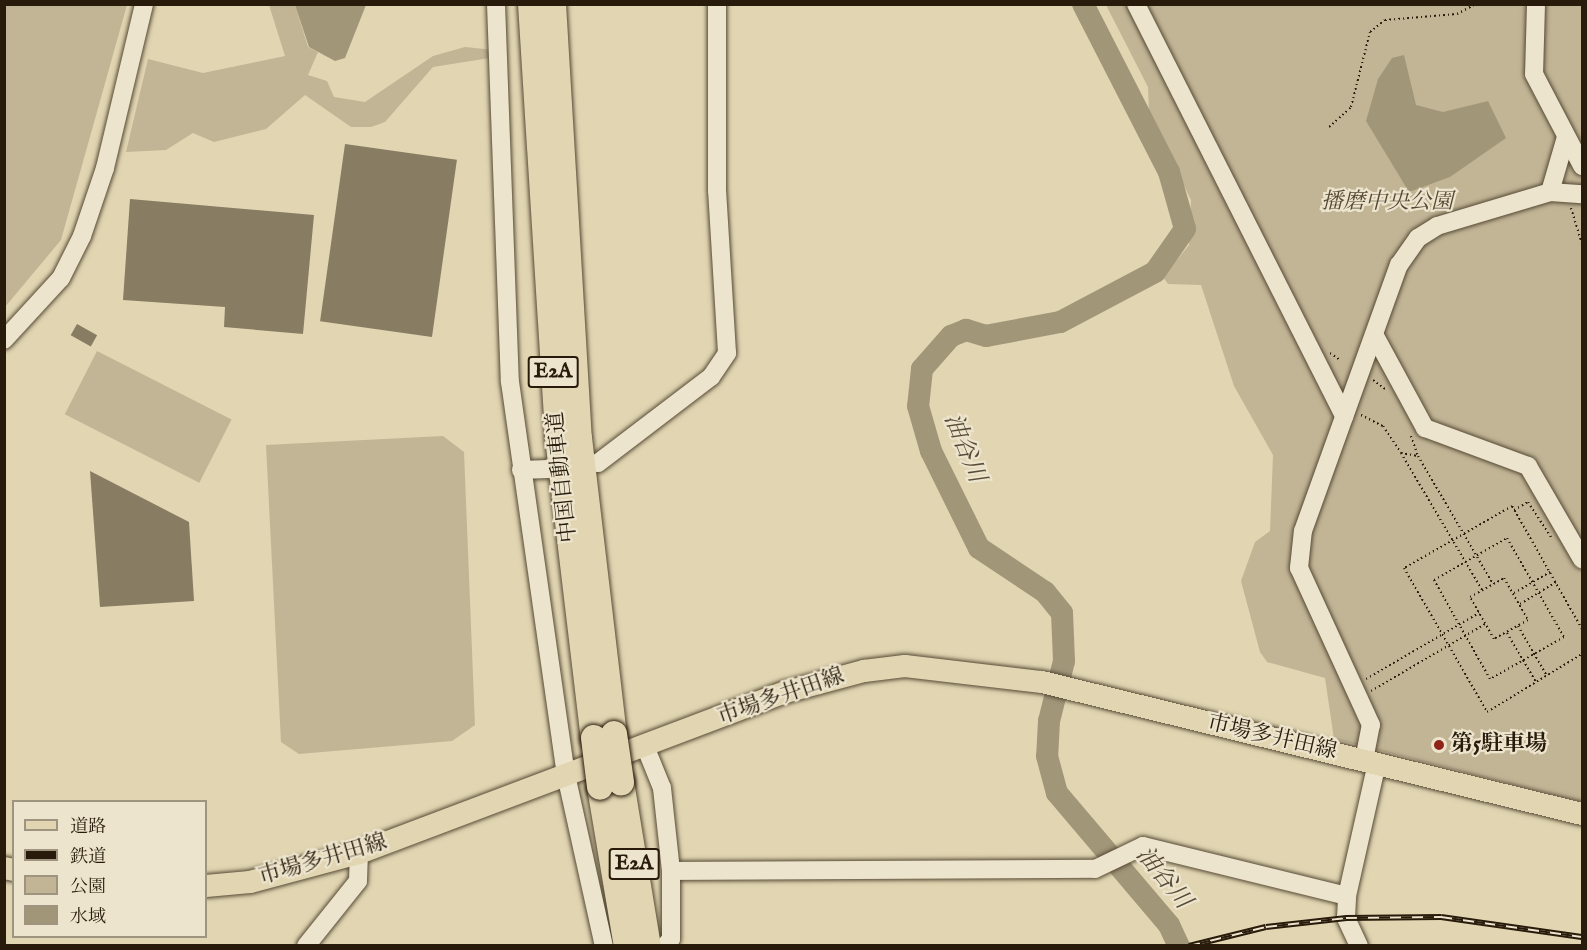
<!DOCTYPE html>
<html>
<head>
<meta charset="utf-8">
<style>
	body { margin:0 }
	#map { position:relative; width:1587px; height:950px; overflow:hidden; background:#e1d5b2; font-family:"IM FELL English","Noto Serif JP",serif }
	div>[style] { position:absolute }
	.green>* { inset:0; background:#c2b596; transform-origin:0 0 }
	.water>* { inset:0; background:#a29679 }
	.river>* { height:22px; margin:-11px; padding:0 11px; transform-origin:11px; border-radius:11px; background:#a29679 }
	.building>* { inset:0; background:#887c62; transform-origin:0 0 }
	.path>* { height:2px; margin-top:-1px; transform-origin:0; background:repeating-linear-gradient(90deg,#281b0b 0 1.5px,transparent 0 4.5px) }
	.roads { filter:drop-shadow(0 0 2px #564a35) drop-shadow(0 0 2px #564a35) }
	.minor>* { height:18px; margin:-9px; padding:0 9px; transform-origin:9px; border-radius:9px; background:#ece4cd }
	.major>* { height:22px; margin:-11px; padding:0 11px; transform-origin:11px; border-radius:11px; background:#e1d5b2 }
	.highway>* { height:26px; margin:-13px; padding:0 13px; transform-origin:13px; border-radius:13px; background:#e1d5b2 }
	.rail>* { height:6px; margin-top:-3px; transform-origin:0; background:repeating-linear-gradient(90deg,#ece4cd 0 11px,#281b0b 0 22px); box-sizing:border-box; border-block:2px solid #281b0b }
	.bridges { filter:drop-shadow(0 0 2px #281b0b) drop-shadow(0 0 2px #281b0b) }
	.highway-bridge>* { height:26px; margin:-13px; padding:0 13px; transform-origin:13px; border-radius:13px; background:#e1d5b2 }
	.dots>* { width:16px; height:16px; translate:-50% -50%; box-sizing:border-box; border:3px solid #ece4cd; border-radius:50% }
	span { translate:-50% -50%; white-space:nowrap; text-align:center; line-height:1.15; -webkit-text-stroke:4.5px #ece4cd; paint-order:stroke }
	.shield-label span { padding:2px 4px; background:#ece4cd; border:2px solid; border-radius:4px; -webkit-text-stroke-width:0 }
	.shield-label { font-size:21px; color:#281b0b; font-weight:700 }
	.park-label { font-size:22px; color:#564935; font-style:italic }
	.street-label { font-size:22px; color:#281b0b }
	.poi-label { font-size:22px; color:#281b0b; font-weight:700 }
	.left { translate:0 -50%; text-align:left }
	.water-label { font-size:24px; color:#594c37; font-style:italic }
	.frame { position:absolute; inset:0; border:6px solid #281b0b; pointer-events:none }
	.legend { position:absolute; left:12px; top:800px; width:195px; height:138px; box-sizing:border-box; background:#ece4cd; border:2px solid #9e947f; margin:0; padding:8px 10px; list-style:none; font-size:18px; color:#281b0b }
	.legend li { display:flex; align-items:center; gap:12px; height:30px }
	.legend b { width:30px; border:2px solid #9e947f }
</style>
</head>
<body>
<div id="map">
	<div class="green">
		<div style="clip-path:polygon(5px 4px,127px 5px,61px 240px,5px 307px)"></div>
		<div style="clip-path:polygon(269px 5px,295px 5px,308px 47px,318px 52px,308px 75px,327px 81px,334px 97px,365px 102px,433px 56px,465px 47px,494px 50px,496px 57px,433px 67px,385px 122px,371px 127px,351px 127px,305px 95px,266px 129px,214px 142px,193px 133px,166px 150px,126px 152px,148px 59px,203px 73px,285px 56px)"></div>
		<div style="clip-path:polygon(1106px 5px,1582px 5px,1582px 802px,1334px 739px,1325px 678px,1267px 662px,1260px 652px,1241px 581px,1255px 542px,1270px 531px,1273px 455px,1234px 386px,1201px 285px,1168px 284px,1163px 277px,1189px 245px,1191px 200px,1149px 112px,1148px 87px)"></div>
		<div style="left:97px;top:351px;width:151px;height:71px;rotate:27deg"></div>
		<div style="clip-path:polygon(443px 436px,464px 452px,475px 725px,452px 741px,299px 754px,281px 742px,266px 445px)"></div>
	</div>
	<div class="water">
		<div style="clip-path:polygon(295px 5px,366px 5px,345px 58px,335px 61px,309px 47px)"></div>
		<div style="clip-path:polygon(1404px 55px,1416px 105px,1443px 112px,1488px 101px,1506px 138px,1450px 177px,1409px 192px,1366px 121px,1378px 79px,1392px 58px)"></div>
	</div>
	<div class="river">
		<div style="left:1083px;top:4px;width:189px;rotate:62.9deg"></div>
		<div style="left:1169px;top:172px;width:59px;rotate:74.3deg"></div>
		<div style="left:1185px;top:229px;width:52px;rotate:124.9deg"></div>
		<div style="left:1155px;top:272px;width:107px;rotate:152.2deg"></div>
		<div style="left:1060px;top:322px;width:75px;rotate:169.3deg"></div>
		<div style="left:986px;top:336px;width:21px;rotate:-163deg"></div>
		<div style="left:966px;top:330px;width:16px;rotate:158deg"></div>
		<div style="left:951px;top:336px;width:44px;rotate:131.3deg"></div>
		<div style="left:922px;top:369px;width:37px;rotate:96deg"></div>
		<div style="left:918px;top:406px;width:47px;rotate:73.9deg"></div>
		<div style="left:931px;top:451px;width:108px;rotate:63.7deg"></div>
		<div style="left:979px;top:548px;width:79px;rotate:33.7deg"></div>
		<div style="left:1045px;top:592px;width:27px;rotate:51deg"></div>
		<div style="left:1062px;top:613px;width:48px;rotate:87.6deg"></div>
		<div style="left:1064px;top:661px;width:62px;rotate:104deg"></div>
		<div style="left:1049px;top:721px;width:35px;rotate:93deg"></div>
		<div style="left:1047px;top:756px;width:38px;rotate:75deg"></div>
		<div style="left:1057px;top:793px;width:173px;rotate:49.7deg"></div>
		<div style="left:1169px;top:925px;width:23px;rotate:65deg"></div>
	</div>
	<div class="building">
		<div style="left:345px;top:144px;width:113px;height:179px;rotate:8deg"></div>
		<div style="clip-path:polygon(130px 199px,314px 215px,303px 334px,224px 327px,225px 307px,123px 300px)"></div>
		<div style="left:77px;top:324px;width:23px;height:13px;rotate:29deg"></div>
		<div style="clip-path:polygon(90px 471px,189px 522px,194px 601px,100px 607px)"></div>
	</div>
	<div class="path">
		<div style="left:1329px;top:127px;width:30px;rotate:-42deg"></div>
		<div style="left:1351px;top:107px;width:77px;rotate:-75.8deg"></div>
		<div style="left:1370px;top:32px;width:19px;rotate:-39deg"></div>
		<div style="left:1385px;top:20px;width:72px;rotate:-4.8deg"></div>
		<div style="left:1457px;top:14px;width:21px;rotate:-28deg"></div>
		<div style="left:1571px;top:208px;width:39px;rotate:73deg"></div>
		<div style="left:1330px;top:353px;width:12px;rotate:35deg"></div>
		<div style="left:1373px;top:380px;width:15px;rotate:37deg"></div>
		<div style="left:1361px;top:415px;width:25px;rotate:27deg"></div>
		<div style="left:1383px;top:426px;width:32px;rotate:56deg"></div>
		<div style="left:1401px;top:453px;width:159px;rotate:59.4deg"></div>
		<div style="left:1411px;top:436px;width:21px;rotate:71deg"></div>
		<div style="left:1401px;top:453px;width:17px;rotate:10deg"></div>
		<div style="left:1418px;top:456px;width:148px;rotate:59.6deg"></div>
		<div style="left:1514px;top:510px;width:16px;rotate:-30deg"></div>
		<div style="left:1528px;top:502px;width:42px;rotate:56.7deg"></div>
		<div style="left:1507px;top:538px;width:114px;rotate:60.1deg"></div>
		<div style="left:1564px;top:637px;width:85px;rotate:150.4deg"></div>
		<div style="left:1490px;top:679px;width:114px;rotate:-119.5deg"></div>
		<div style="left:1434px;top:580px;width:84px;rotate:-29.9deg"></div>
		<div style="left:1504px;top:578px;width:48px;rotate:60.3deg"></div>
		<div style="left:1528px;top:620px;width:39px;rotate:151deg"></div>
		<div style="left:1494px;top:639px;width:48px;rotate:-119.7deg"></div>
		<div style="left:1470px;top:597px;width:39px;rotate:-29deg"></div>
		<div style="left:1514px;top:593px;width:42px;rotate:-30.3deg"></div>
		<div style="left:1520px;top:604px;width:42px;rotate:-31.4deg"></div>
		<div style="left:1518px;top:626px;width:58px;rotate:59.9deg"></div>
		<div style="left:1582px;top:629px;width:142px;rotate:-119.6deg"></div>
		<div style="left:1512px;top:506px;width:125px;rotate:150.1deg"></div>
		<div style="left:1404px;top:568px;width:166px;rotate:60deg"></div>
		<div style="left:1487px;top:712px;width:111px;rotate:-31.4deg"></div>
		<div style="left:1507px;top:633px;width:57px;rotate:59.4deg"></div>
		<div style="left:1366px;top:679px;width:131px;rotate:-30.3deg"></div>
		<div style="left:1371px;top:691px;width:132px;rotate:-30.4deg"></div>
	</div>
	<div class="roads">
		<div class="minor">
			<div style="left:496px;top:4px;width:378px;rotate:87.9deg"></div>
			<div style="left:510px;top:382px;width:397px;rotate:81.9deg"></div>
			<div style="left:566px;top:775px;width:175px;rotate:77.5deg"></div>
			<div style="left:1136px;top:4px;width:462px;rotate:63.2deg"></div>
			<div style="left:1536px;top:4px;width:70px;rotate:91.6deg"></div>
			<div style="left:1534px;top:74px;width:104px;rotate:62.4deg"></div>
			<div style="left:1550px;top:192px;width:32px;rotate:4deg"></div>
			<div style="left:1375px;top:336px;width:105px;rotate:61.5deg"></div>
			<div style="left:1425px;top:428px;width:110px;rotate:20.3deg"></div>
			<div style="left:1528px;top:466px;width:108px;rotate:59.9deg"></div>
			<div style="left:4px;top:340px;width:84px;rotate:-47.4deg"></div>
			<div style="left:61px;top:278px;width:47px;rotate:-63.4deg"></div>
			<div style="left:82px;top:236px;width:72px;rotate:-71.3deg"></div>
			<div style="left:105px;top:168px;width:169px;rotate:-76.6deg"></div>
			<div style="left:598px;top:463px;width:142px;rotate:-37.3deg"></div>
			<div style="left:711px;top:377px;width:29px;rotate:-56deg"></div>
			<div style="left:727px;top:353px;width:162px;rotate:-93.5deg"></div>
			<div style="left:717px;top:191px;width:187px;rotate:-90deg"></div>
			<div style="left:521px;top:470px;width:34px;rotate:-2deg"></div>
			<div style="left:645px;top:746px;width:45px;rotate:68deg"></div>
			<div style="left:662px;top:788px;width:83px;rotate:83.8deg"></div>
			<div style="left:671px;top:871px;width:68px;rotate:90deg"></div>
			<div style="left:671px;top:939px;width:9px;rotate:131deg"></div>
			<div style="left:1364px;top:760px;width:36px;rotate:-79deg"></div>
			<div style="left:1371px;top:725px;width:173px;rotate:-114.6deg"></div>
			<div style="left:1299px;top:568px;width:37px;rotate:-84deg"></div>
			<div style="left:1303px;top:531px;width:283px;rotate:-70.2deg"></div>
			<div style="left:1399px;top:265px;width:33px;rotate:-55deg"></div>
			<div style="left:1418px;top:238px;width:22px;rotate:-32deg"></div>
			<div style="left:1437px;top:226px;width:118px;rotate:-16.7deg"></div>
			<div style="left:1550px;top:192px;width:57px;rotate:-73.8deg"></div>
			<div style="left:671px;top:871px;width:424px;rotate:-0.3deg"></div>
			<div style="left:1095px;top:869px;width:53px;rotate:-25.6deg"></div>
			<div style="left:1143px;top:846px;width:210px;rotate:13.8deg"></div>
			<div style="left:306px;top:946px;width:83px;rotate:-51.3deg"></div>
			<div style="left:358px;top:881px;width:28px;rotate:-88deg"></div>
			<div style="left:1359px;top:946px;width:31px;rotate:-115deg"></div>
			<div style="left:1346px;top:918px;width:22px;rotate:-87deg"></div>
			<div style="left:1347px;top:896px;width:136px;rotate:-77.3deg"></div>
		</div>
		<div class="major">
			<div style="left:4px;top:868px;width:10px;rotate:11deg"></div>
			<div style="left:206px;top:886px;width:44px;rotate:-5.2deg"></div>
			<div style="left:250px;top:882px;width:113px;rotate:-14.9deg"></div>
			<div style="left:359px;top:853px;width:456px;rotate:-20.7deg"></div>
			<div style="left:786px;top:692px;width:81px;rotate:-15.1deg"></div>
			<div style="left:864px;top:671px;width:41px;rotate:-7deg"></div>
			<div style="left:905px;top:666px;width:138px;rotate:6.7deg"></div>
			<div style="left:1042px;top:682px;width:556px;rotate:13.74deg"></div>
		</div>
		<div class="highway">
			<div style="left:531px;top:4px;width:435px;rotate:86.4deg"></div>
			<div style="left:558px;top:438px;width:302px;rotate:83.2deg"></div>
			<div style="left:553px;top:4px;width:435px;rotate:86.6deg"></div>
			<div style="left:579px;top:438px;width:298px;rotate:83.3deg"></div>
			<div style="left:621px;top:782px;width:166px;rotate:80.7deg"></div>
			<div style="left:600px;top:787px;width:161px;rotate:80.4deg"></div>
		</div>
	</div>
	<div class="rail">
		<div style="left:1189px;top:946px;width:79px;rotate:-13.9deg"></div>
		<div style="left:1266px;top:927px;width:81px;rotate:-6.4deg"></div>
		<div style="left:1346px;top:918px;width:95px;rotate:-0.6deg"></div>
		<div style="left:1441px;top:917px;width:142px;rotate:8.1deg"></div>
	</div>
	<div class="bridges">
		<div class="highway-bridge">
			<div style="left:614px;top:734px;width:49px;rotate:81.7deg"></div>
			<div style="left:594px;top:738px;width:49px;rotate:83deg"></div>
		</div>
	</div>
	<div class="dots">
		<div style="left:1439px;top:745px;background:#8f2418"></div>
	</div>
	<div class="shield-label">
		<span style="left:553px;top:372px">E2A</span>
		<span style="left:634px;top:864px">E2A</span>
	</div>
	<div class="park-label">
		<span style="left:1387px;top:203px">播磨中央公園</span>
	</div>
	<div class="street-label">
		<span style="left:563px;top:477px;rotate:-96deg">中国自動車道</span>
		<span style="left:781px;top:697px;rotate:-19deg">市場多井田線</span>
		<span style="left:1272px;top:738px;rotate:13deg">市場多井田線</span>
		<span style="left:323px;top:860px;rotate:-16deg">市場多井田線</span>
	</div>
	<div class="poi-label">
		<span class="left" style="left:1451px;top:745px">第5駐車場</span>
	</div>
	<div class="water-label">
		<span style="left:964px;top:448px;rotate:68deg">油谷川</span>
		<span style="left:1163px;top:878px;rotate:51deg">油谷川</span>
	</div>
	<div class="frame"></div>
	<ul class="legend">
	<li><b style="height:8px;background:#e1d5b2"></b>道路</li>
	<li><b style="height:8px;background:#281b0b"></b>鉄道</li>
	<li><b style="height:16px;background:#c2b596"></b>公園</li>
	<li><b style="height:16px;background:#a29679"></b>水域</li>
	</ul>
</div>
</body>
</html>
